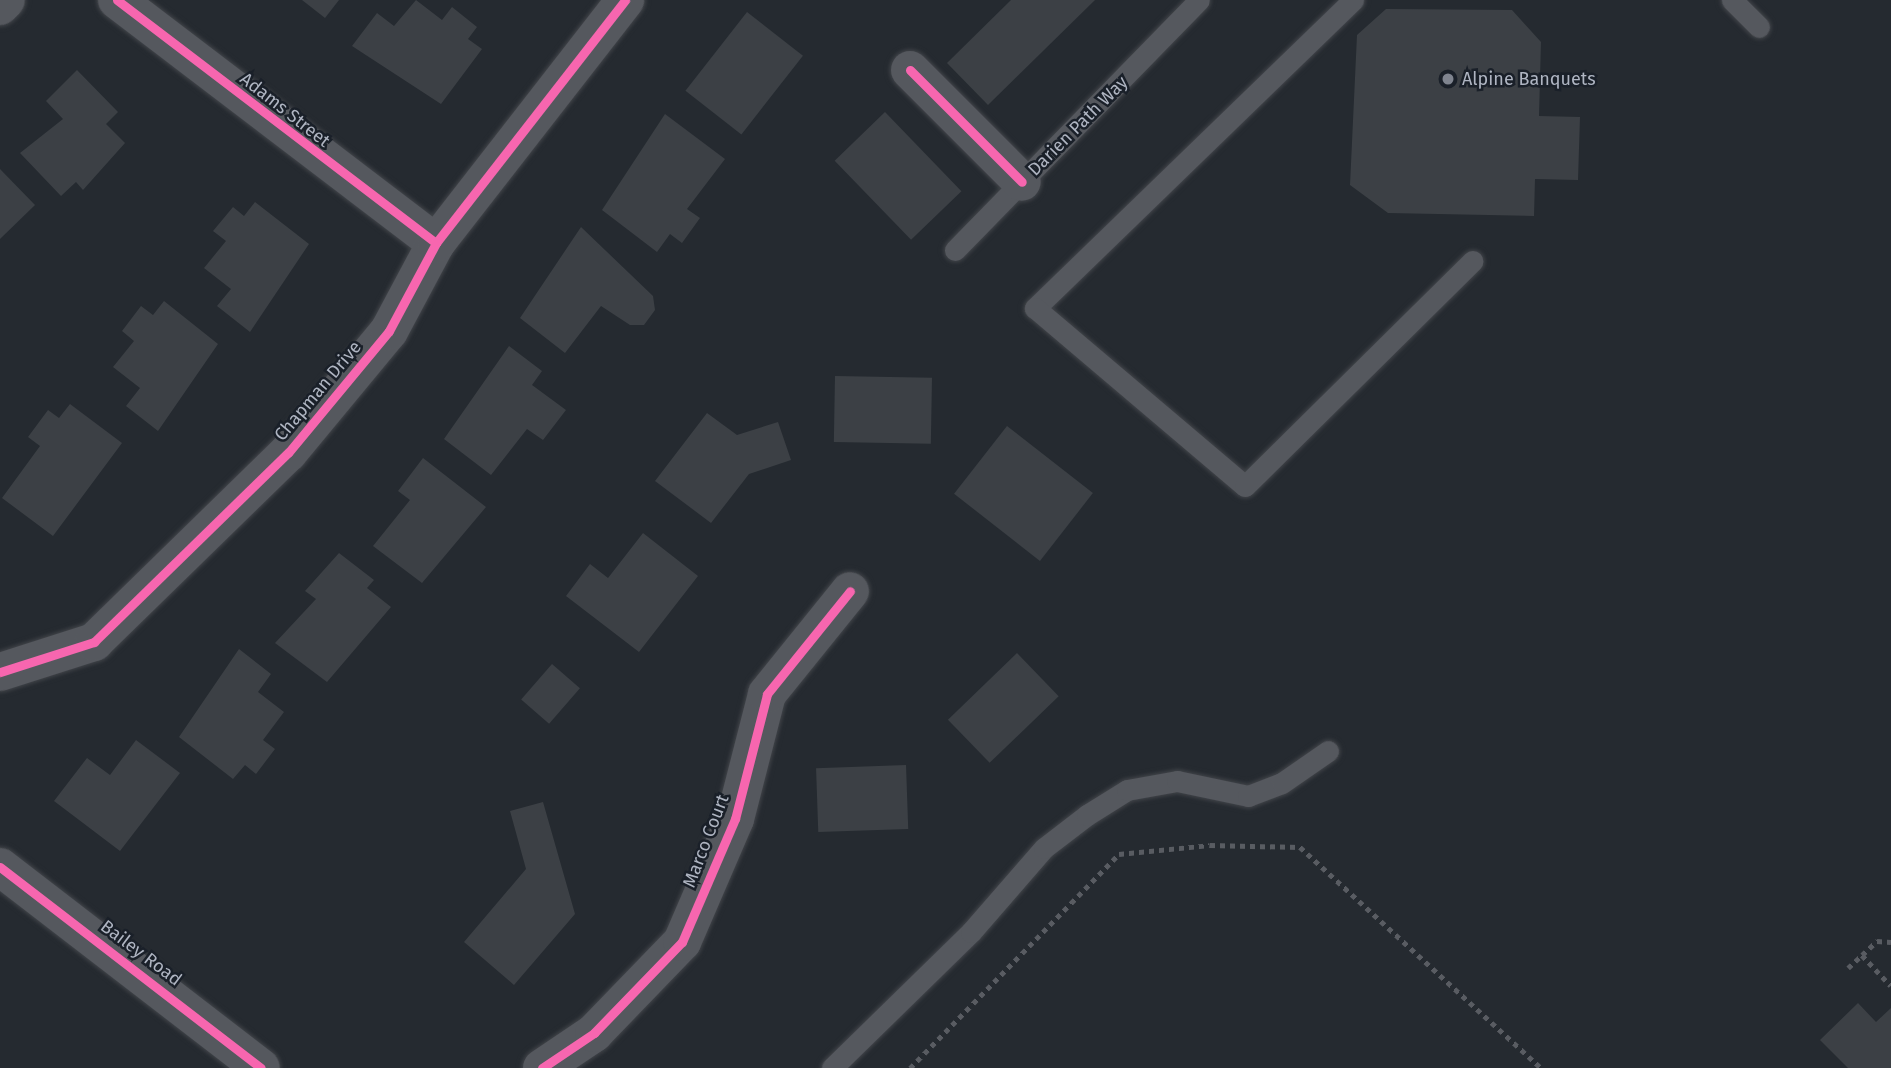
<!DOCTYPE html>
<html>
<head>
<meta charset="utf-8">
<style>
	body { margin:0 }
	#map { position:relative; width:1891px; height:1068px; overflow:hidden; background:#252a30; font-family:"Fira Sans",sans-serif }
	div>[style] { position:absolute }
	.building>* { inset:0; background:#3c4045; transform-origin:0 0 }
	.path>* { height:4.5px; margin-top:-2.25px; transform-origin:0; background:repeating-linear-gradient(90deg,#595c62 0 5px,transparent 0 10px) }
	.roads { filter:drop-shadow(0 0 2px #414449) drop-shadow(0 0 2px #414449) }
	.service>* { height:21px; margin:-10.5px; padding:0 10.5px; transform-origin:10.5px; border-radius:10.5px; background:#55585e }
	.minor>* { height:38px; margin:-19px; padding:0 19px; transform-origin:19px; border-radius:19px; background:#55585e }
	.tertiary>* { height:38px; margin:-19px; padding:0 19px; transform-origin:19px; border-radius:19px; background:#55585e }
	.cycleway>* { height:9px; margin:-4.5px; padding:0 4.5px; transform-origin:4.5px; border-radius:4.5px; background:#f766af }
	.dots>* { width:19px; height:19px; translate:-50% -50%; box-sizing:border-box; border:4px solid #1a2029; border-radius:50% }
	span { translate:-50% -50%; white-space:nowrap; text-align:center; line-height:1.15; -webkit-text-stroke:5px #1a2029; paint-order:stroke }
	.poi-label { font-size:18px; color:#afb5c2 }
	.left { translate:0 -50%; text-align:left }
	.street-label { font-size:18px; color:#afb5c2 }
</style>
</head>
<body>
<div id="map">
	<div class="building">
		<div style="clip-path:polygon(302px 0,339px 0,325px 18px)"></div>
		<div style="clip-path:polygon(416px 0,442px 20px,452px 7px,477px 27px,468px 39px,482px 49px,441px 104px,352px 46px,377px 13px,394px 26px)"></div>
		<div style="clip-path:polygon(1011px 0,1095px 0,988px 105px,947px 63px)"></div>
		<div style="clip-path:polygon(1386px 9px,1512px 10px,1541px 42px,1539px 116px,1580px 117px,1578px 180px,1535px 179px,1534px 216px,1388px 213px,1350px 185px,1357px 35px)"></div>
		<div style="left:747px;top:12px;width:71px;height:100px;rotate:38deg"></div>
		<div style="clip-path:polygon(77px 70px,118px 112px,106px 124px,125px 143px,83px 190px,76px 182px,61px 196px,20px 153px,63px 119px,46px 101px)"></div>
		<div style="left:885px;top:112px;width:110px;height:70px;rotate:46deg"></div>
		<div style="clip-path:polygon(665px 114px,725px 159px,687px 209px,700px 218px,682px 243px,670px 234px,657px 252px,602px 210px)"></div>
		<div style="clip-path:polygon(0 169px,35px 205px,0 239px)"></div>
		<div style="clip-path:polygon(255px 202px,309px 244px,250px 332px,217px 306px,231px 289px,204px 268px,226px 241px,213px 231px,233px 207px,244px 216px)"></div>
		<div style="clip-path:polygon(581px 227px,653px 296px,655px 310px,644px 325px,630px 325px,601px 306px,565px 353px,520px 318px)"></div>
		<div style="clip-path:polygon(164px 301px,218px 344px,158px 431px,126px 406px,140px 388px,113px 367px,134px 341px,122px 331px,141px 306px,153px 315px)"></div>
		<div style="clip-path:polygon(509px 346px,542px 371px,532px 385px,566px 410px,543px 440px,527px 429px,491px 475px,444px 439px)"></div>
		<div style="left:835px;top:376px;width:97px;height:66px;rotate:1deg"></div>
		<div style="clip-path:polygon(70px 404px,122px 443px,53px 536px,2px 498px,40px 446px,28px 437px,48px 410px,59px 418px)"></div>
		<div style="clip-path:polygon(707px 413px,737px 435px,778px 422px,791px 460px,749px 474px,711px 523px,655px 481px)"></div>
		<div style="left:1007px;top:426px;width:109px;height:86px;rotate:38deg"></div>
		<div style="clip-path:polygon(423px 458px,486px 507px,422px 583px,373px 546px,410px 500px,398px 491px)"></div>
		<div style="clip-path:polygon(643px 533px,698px 576px,639px 652px,566px 596px,590px 564px,608px 578px)"></div>
		<div style="clip-path:polygon(339px 553px,374px 580px,367px 588px,391px 607px,327px 682px,275px 643px,316px 599px,305px 591px)"></div>
		<div style="clip-path:polygon(239px 649px,271px 674px,258px 692px,284px 712px,263px 740px,275px 749px,256px 774px,245px 765px,233px 779px,179px 737px)"></div>
		<div style="left:1017px;top:653px;width:60px;height:96px;rotate:46deg"></div>
		<div style="left:552px;top:664px;width:37px;height:47px;rotate:41deg"></div>
		<div style="clip-path:polygon(136px 740px,180px 773px,120px 851px,54px 801px,87px 758px,110px 775px)"></div>
		<div style="left:906px;top:765px;width:64px;height:90px;rotate:88deg"></div>
		<div style="clip-path:polygon(543px 802px,575px 914px,514px 985px,464px 942px,526px 869px,510px 811px)"></div>
		<div style="clip-path:polygon(1858px 1003px,1876px 1022px,1891px 1008px,1891px 1068px,1848px 1068px,1820px 1040px)"></div>
	</div>
	<div class="path">
		<div style="left:1862px;top:955px;width:21px;rotate:-43deg"></div>
		<div style="left:1877px;top:941px;width:14px;rotate:4deg"></div>
		<div style="left:1848px;top:968px;width:19px;rotate:-43deg"></div>
		<div style="left:1862px;top:955px;width:42px;rotate:46.9deg"></div>
		<div style="left:910px;top:1068px;width:299px;rotate:-45.7deg"></div>
		<div style="left:1119px;top:854px;width:91px;rotate:-5.6deg"></div>
		<div style="left:1210px;top:845px;width:90px;rotate:1.3deg"></div>
		<div style="left:1300px;top:847px;width:327px;rotate:42.5deg"></div>
	</div>
	<div class="roads">
		<div class="service">
			<div style="left:1353px;top:0;width:443px;rotate:135.9deg"></div>
			<div style="left:1035px;top:308px;width:275px;rotate:40.3deg"></div>
			<div style="left:1245px;top:486px;width:320px;rotate:-44.7deg"></div>
			<div style="left:1732px;top:0;width:38px;rotate:45deg"></div>
			<div style="left:955px;top:250px;width:349px;rotate:-45.7deg"></div>
			<div style="left:832px;top:1068px;width:194px;rotate:-44.4deg"></div>
			<div style="left:971px;top:932px;width:111px;rotate:-49deg"></div>
			<div style="left:1044px;top:848px;width:54px;rotate:-37.5deg"></div>
			<div style="left:1087px;top:815px;width:47px;rotate:-32deg"></div>
			<div style="left:1127px;top:790px;width:51px;rotate:-10.2deg"></div>
			<div style="left:1177px;top:781px;width:73px;rotate:11.9deg"></div>
			<div style="left:1248px;top:796px;width:36px;rotate:-21deg"></div>
			<div style="left:1282px;top:783px;width:56px;rotate:-34.8deg"></div>
		</div>
		<div class="minor">
			<div style="left:117px;top:0;width:401px;rotate:37.3deg"></div>
			<div style="left:0;top:6px;width:8px;rotate:-45deg"></div>
			<div style="left:910px;top:70px;width:158px;rotate:45deg"></div>
			<div style="left:0;top:672px;width:99px;rotate:-17.7deg"></div>
			<div style="left:94px;top:642px;width:271px;rotate:-44.3deg"></div>
			<div style="left:288px;top:453px;width:158px;rotate:-50.4deg"></div>
			<div style="left:389px;top:331px;width:100px;rotate:-61.9deg"></div>
			<div style="left:436px;top:243px;width:308px;rotate:-52.1deg"></div>
			<div style="left:542px;top:1068px;width:63px;rotate:-33.9deg"></div>
			<div style="left:594px;top:1033px;width:127px;rotate:-46deg"></div>
			<div style="left:682px;top:942px;width:134px;rotate:-66.7deg"></div>
			<div style="left:735px;top:819px;width:129px;rotate:-75.6deg"></div>
			<div style="left:767px;top:694px;width:132px;rotate:-51.1deg"></div>
		</div>
		<div class="tertiary">
			<div style="left:0;top:867px;width:329px;rotate:37.6deg"></div>
		</div>
	</div>
	<div class="cycleway">
		<div style="left:117px;top:0;width:401px;rotate:37.3deg"></div>
		<div style="left:910px;top:70px;width:158px;rotate:45deg"></div>
		<div style="left:0;top:672px;width:99px;rotate:-17.7deg"></div>
		<div style="left:94px;top:642px;width:271px;rotate:-44.3deg"></div>
		<div style="left:288px;top:453px;width:158px;rotate:-50.4deg"></div>
		<div style="left:389px;top:331px;width:100px;rotate:-61.9deg"></div>
		<div style="left:436px;top:243px;width:308px;rotate:-52.1deg"></div>
		<div style="left:0;top:867px;width:329px;rotate:37.6deg"></div>
		<div style="left:542px;top:1068px;width:63px;rotate:-33.9deg"></div>
		<div style="left:594px;top:1033px;width:127px;rotate:-46deg"></div>
		<div style="left:682px;top:942px;width:134px;rotate:-66.7deg"></div>
		<div style="left:735px;top:819px;width:129px;rotate:-75.6deg"></div>
		<div style="left:767px;top:694px;width:132px;rotate:-51.1deg"></div>
	</div>
	<div class="dots">
		<div style="left:1448px;top:79px;background:#7f848f"></div>
	</div>
	<div class="poi-label">
		<span class="left" style="left:1462px;top:79px">Alpine Banquets</span>
	</div>
	<div class="street-label">
		<span style="left:285px;top:110px;rotate:38deg">Adams Street</span>
		<span style="left:1078px;top:126px;rotate:-45deg">Darien Path Way</span>
		<span style="left:318px;top:391px;rotate:-50deg">Chapman Drive</span>
		<span style="left:706px;top:841px;rotate:-69deg">Marco Court</span>
		<span style="left:141px;top:953px;rotate:37deg">Bailey Road</span>
	</div>
</div>
</body>
</html>
